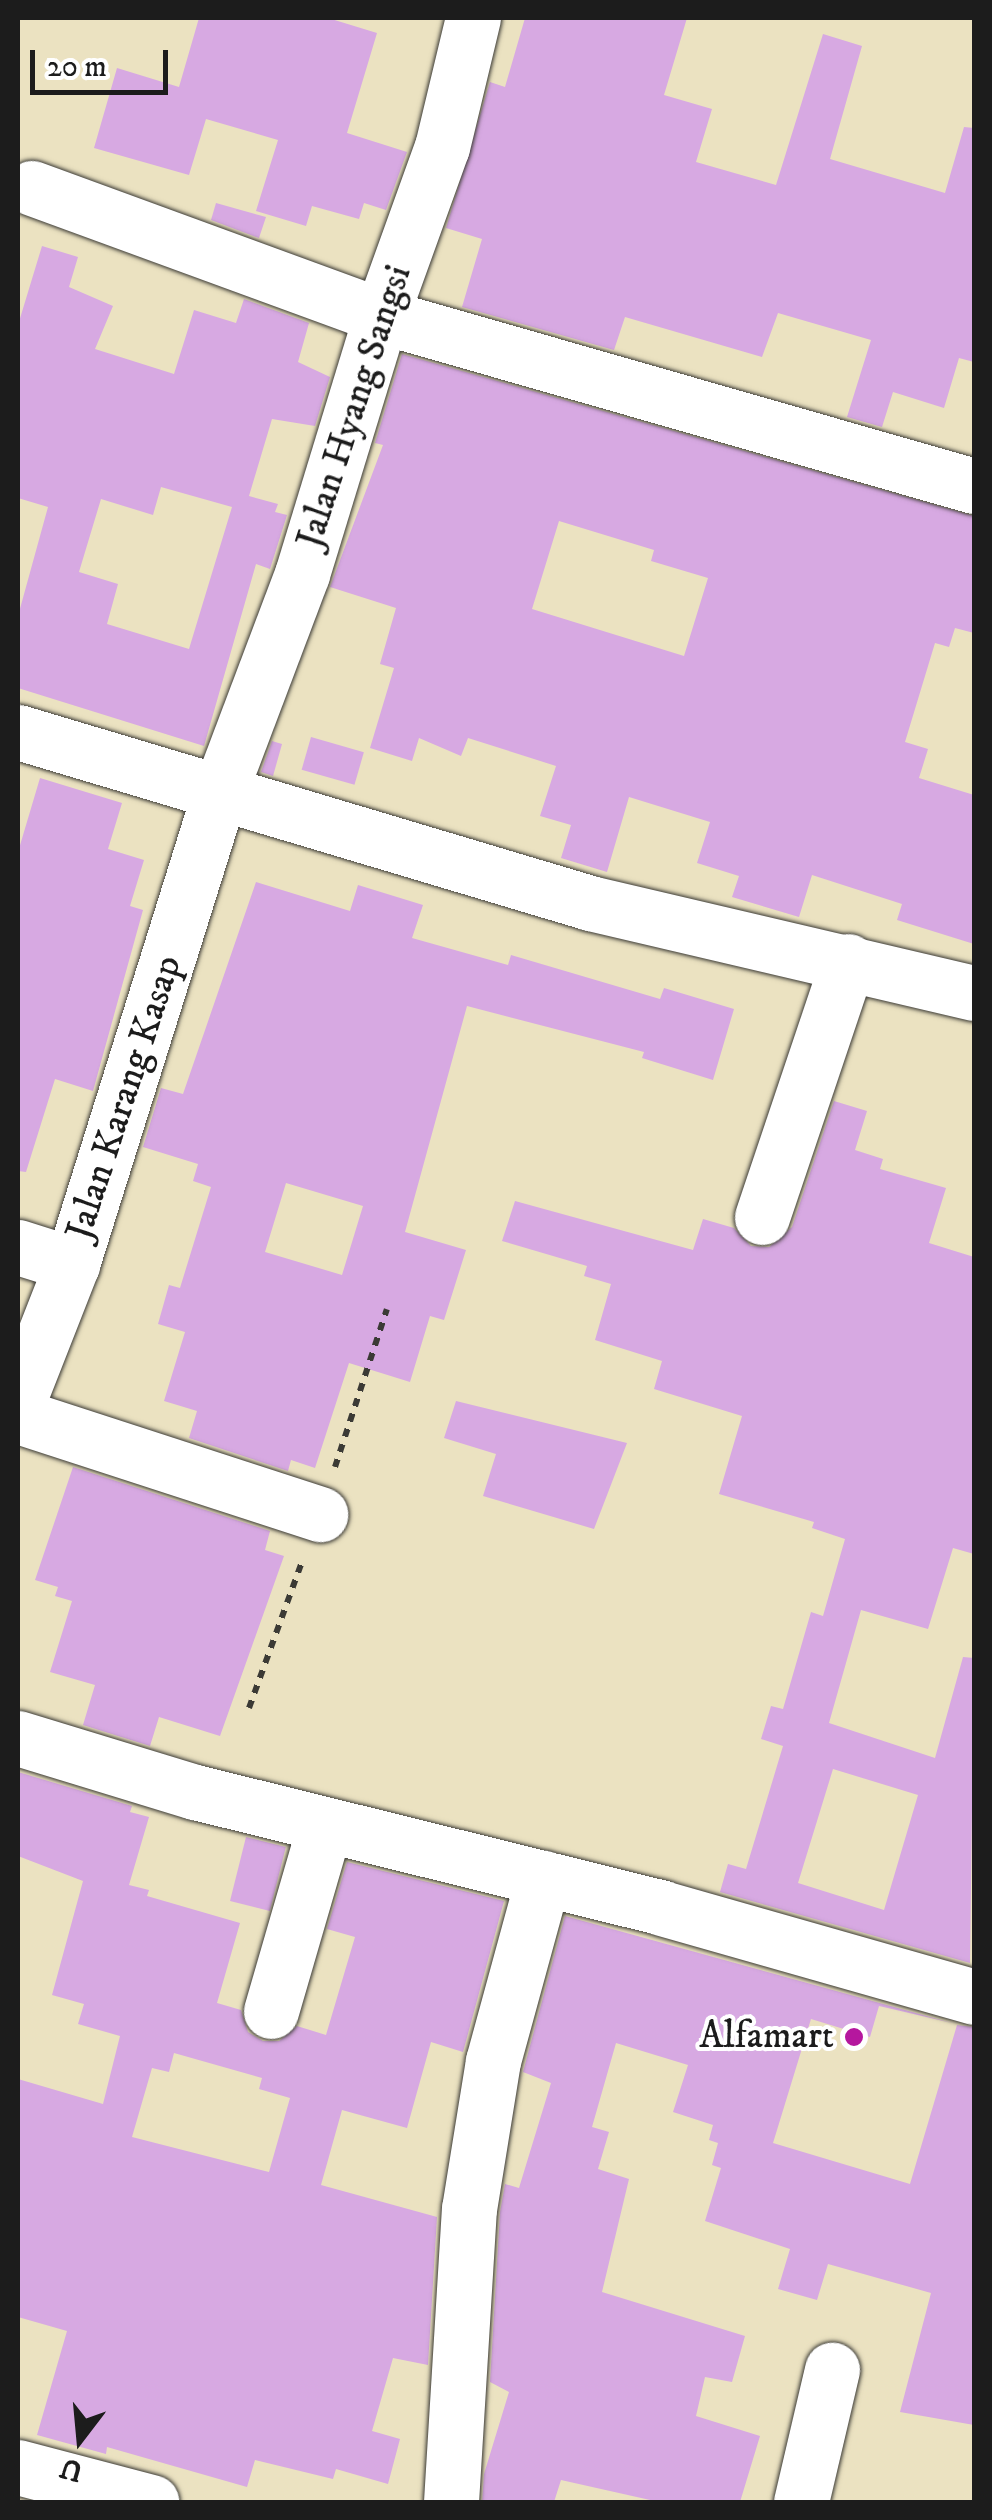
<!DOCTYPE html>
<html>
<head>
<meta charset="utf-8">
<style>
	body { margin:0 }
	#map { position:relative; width:992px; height:2520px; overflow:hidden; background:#ebe2c1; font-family:"IM FELL DW Pica",serif }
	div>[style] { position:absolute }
	.building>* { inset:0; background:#d7a9e2; transform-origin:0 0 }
	.path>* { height:6px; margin-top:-3px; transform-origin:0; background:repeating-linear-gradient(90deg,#3b3a35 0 8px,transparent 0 16px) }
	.roads { filter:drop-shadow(0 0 2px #3b3a35) drop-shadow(0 0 2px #3b3a35) }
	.minor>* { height:55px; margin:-27.5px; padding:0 27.5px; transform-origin:27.5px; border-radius:27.5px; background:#fff }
	.dots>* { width:28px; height:28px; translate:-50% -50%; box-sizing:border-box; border:5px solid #fff; border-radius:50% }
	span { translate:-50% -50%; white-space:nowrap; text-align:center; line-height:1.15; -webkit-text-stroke:8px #fff; paint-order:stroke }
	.street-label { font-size:38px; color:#1c1c1c }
	.poi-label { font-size:38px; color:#1c1c1c }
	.right { translate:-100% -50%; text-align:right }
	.frame { position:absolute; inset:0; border:20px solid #1c1c1c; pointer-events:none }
	.north { position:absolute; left:30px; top:2390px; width:100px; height:100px; -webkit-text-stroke:8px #fff; paint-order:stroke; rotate:196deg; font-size:28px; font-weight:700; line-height:40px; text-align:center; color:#1c1c1c }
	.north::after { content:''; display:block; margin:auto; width:35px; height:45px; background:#1c1c1c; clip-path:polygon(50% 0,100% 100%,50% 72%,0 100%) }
	.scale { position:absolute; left:30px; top:50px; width:138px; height:45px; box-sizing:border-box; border:5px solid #1c1c1c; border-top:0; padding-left:12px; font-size:30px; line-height:35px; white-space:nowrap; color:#1c1c1c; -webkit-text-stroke:8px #fff; paint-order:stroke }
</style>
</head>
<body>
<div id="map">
	<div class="building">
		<div style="clip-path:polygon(199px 18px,328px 18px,377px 33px,347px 133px,407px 152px,386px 210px,364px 203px,359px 219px,312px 206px,306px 226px,256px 211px,278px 140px,206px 119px,189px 175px,94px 148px,117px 68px,179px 87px)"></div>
		<div style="clip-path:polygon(525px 18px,687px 18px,664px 95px,712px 109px,696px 162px,776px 185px,823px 34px,862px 46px,830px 159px,945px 193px,964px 127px,974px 128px,974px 362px,959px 358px,944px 408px,893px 392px,882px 427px,847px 417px,871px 340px,778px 313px,762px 357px,625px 317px,614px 350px,462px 307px,482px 239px,446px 228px,490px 82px,505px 87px)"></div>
		<div style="clip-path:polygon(216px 203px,266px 217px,259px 238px,211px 220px)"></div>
		<div style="clip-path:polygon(evenodd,42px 246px,78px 257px,69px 287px,113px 306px,95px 349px,174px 374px,194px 310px,236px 323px,244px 299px,309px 323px,298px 362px,330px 377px,315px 426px,272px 419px,249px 496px,278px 504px,275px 512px,287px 515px,270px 569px,256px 564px,204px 746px,18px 688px,18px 616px,48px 507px,18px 498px,18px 325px,42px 246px,161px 487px,232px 507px,189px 649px,107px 624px,118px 584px,79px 572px,101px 499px,153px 515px,161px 487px)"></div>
		<div style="clip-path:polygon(evenodd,402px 354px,974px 516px,974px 633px,955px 628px,949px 647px,935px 643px,905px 742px,928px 749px,919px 778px,974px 795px,974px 944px,897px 920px,902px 904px,812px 875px,799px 917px,732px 897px,739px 876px,697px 863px,710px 822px,629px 797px,607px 872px,561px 858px,571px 825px,540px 816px,556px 766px,468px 738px,461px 756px,419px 738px,412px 761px,370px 748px,394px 668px,380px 664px,396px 608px,330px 587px,383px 445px,375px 443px,402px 354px,559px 521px,654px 550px,651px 561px,708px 578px,684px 656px,532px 609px,559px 521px)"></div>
		<div style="left:311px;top:737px;width:55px;height:34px;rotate:16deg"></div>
		<div style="clip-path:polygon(272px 741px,282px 744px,273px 776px,261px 772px)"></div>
		<div style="clip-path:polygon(40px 778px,122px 803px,108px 849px,144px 860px,130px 906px,143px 910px,93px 1091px,55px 1079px,26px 1172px,18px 1171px,18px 852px)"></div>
		<div style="clip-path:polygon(evenodd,256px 882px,350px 911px,358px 885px,423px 905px,412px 938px,508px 965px,511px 955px,660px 999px,664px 988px,734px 1009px,713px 1080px,642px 1058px,644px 1052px,467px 1006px,405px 1232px,466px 1250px,444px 1320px,430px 1316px,410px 1382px,349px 1363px,315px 1468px,291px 1460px,288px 1471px,189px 1438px,197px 1411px,164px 1401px,185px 1332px,158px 1324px,169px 1285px,180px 1288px,211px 1187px,193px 1181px,198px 1164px,143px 1147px,161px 1088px,183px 1094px,256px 882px,286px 1183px,363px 1206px,342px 1275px,265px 1252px,286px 1183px)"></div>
		<div style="clip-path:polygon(evenodd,834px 1101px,867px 1111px,855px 1150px,883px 1159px,880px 1169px,946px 1188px,929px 1243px,974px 1257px,974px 1554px,953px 1548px,928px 1629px,861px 1610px,829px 1723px,935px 1758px,963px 1657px,974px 1658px,970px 1963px,720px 1892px,728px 1864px,746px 1869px,783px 1746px,761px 1739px,771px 1706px,783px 1709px,811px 1612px,823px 1616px,845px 1539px,812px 1528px,814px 1522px,719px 1494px,742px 1416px,654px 1389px,662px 1361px,595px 1340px,611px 1284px,584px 1276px,587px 1266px,502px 1241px,515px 1201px,693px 1250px,703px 1219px,734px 1228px,751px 1246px,769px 1247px,792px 1227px,834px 1101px,833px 1769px,918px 1795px,884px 1910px,798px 1883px,833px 1769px)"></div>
		<div style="clip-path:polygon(456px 1401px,627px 1443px,594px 1529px,483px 1496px,496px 1454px,444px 1438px)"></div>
		<div style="clip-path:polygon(73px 1467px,270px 1531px,265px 1550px,284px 1556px,220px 1736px,159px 1717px,150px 1746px,83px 1725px,95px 1685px,50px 1672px,72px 1601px,55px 1596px,58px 1587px,35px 1580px)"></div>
		<div style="clip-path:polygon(evenodd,18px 1772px,132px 1806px,130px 1812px,149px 1817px,129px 1885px,149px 1890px,147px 1896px,240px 1923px,217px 2003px,241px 2010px,248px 2032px,263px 2041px,279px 2041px,297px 2026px,326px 2035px,355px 1937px,327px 1929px,347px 1862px,504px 1901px,463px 2052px,431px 2042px,407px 2128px,342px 2110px,321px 2185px,437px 2217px,428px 2365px,393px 2358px,372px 2431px,400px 2439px,388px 2484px,336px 2469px,333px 2479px,255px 2460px,247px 2487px,107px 2447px,106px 2454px,37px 2435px,67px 2331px,18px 2317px,18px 2079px,103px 2104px,120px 2036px,78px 2024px,84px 2004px,52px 1995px,83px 1881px,18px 1856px,18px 1772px,174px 2053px,262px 2078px,259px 2089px,290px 2098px,269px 2172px,132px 2137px,152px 2068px,169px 2072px,174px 2053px)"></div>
		<div style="left:246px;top:1837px;width:41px;height:66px;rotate:14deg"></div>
		<div style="clip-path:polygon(565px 1916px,952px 2023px,879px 2006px,870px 2037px,811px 2019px,773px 2143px,910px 2184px,957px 2025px,974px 2027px,974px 2425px,900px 2412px,931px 2293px,828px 2264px,817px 2300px,778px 2289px,790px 2249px,705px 2221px,721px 2168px,712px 2165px,718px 2143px,709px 2140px,713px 2125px,673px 2112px,688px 2065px,616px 2043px,592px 2127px,609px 2132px,598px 2169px,629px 2179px,602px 2292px,745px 2336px,732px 2382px,705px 2377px,696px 2416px,760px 2436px,740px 2502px,659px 2502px,561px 2480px,554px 2502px,482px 2502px,484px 2474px,509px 2392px,490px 2382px,500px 2212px,505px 2184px,519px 2188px,551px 2083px,523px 2072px)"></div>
	</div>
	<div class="path">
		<div style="left:335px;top:1467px;width:166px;rotate:-71.8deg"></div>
		<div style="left:249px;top:1708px;width:158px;rotate:-70.1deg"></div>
	</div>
	<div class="roads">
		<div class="minor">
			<div style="left:32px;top:188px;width:372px;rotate:20.1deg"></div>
			<div style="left:381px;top:316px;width:617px;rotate:16deg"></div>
			<div style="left:18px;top:732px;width:597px;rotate:16.64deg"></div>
			<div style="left:590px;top:903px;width:394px;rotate:13.2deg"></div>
			<div style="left:762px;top:1217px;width:270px;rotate:-71.4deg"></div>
			<div style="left:18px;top:1247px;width:57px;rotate:17.5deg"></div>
			<div style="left:18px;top:1402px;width:148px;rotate:-68.6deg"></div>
			<div style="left:72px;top:1264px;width:496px;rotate:-72.6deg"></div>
			<div style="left:220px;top:791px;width:232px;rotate:-69.3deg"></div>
			<div style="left:302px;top:574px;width:270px;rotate:-73deg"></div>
			<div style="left:381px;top:316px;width:180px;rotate:-70.2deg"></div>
			<div style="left:442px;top:147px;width:133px;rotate:-76.5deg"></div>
			<div style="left:18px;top:1416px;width:318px;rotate:18deg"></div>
			<div style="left:18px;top:1738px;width:185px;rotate:17deg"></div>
			<div style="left:195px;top:1792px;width:481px;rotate:13.9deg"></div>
			<div style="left:662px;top:1908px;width:324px;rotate:15.9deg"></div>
			<div style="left:271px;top:2011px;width:194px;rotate:-73.8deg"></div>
			<div style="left:18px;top:2467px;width:138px;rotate:14.7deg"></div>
			<div style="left:451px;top:2502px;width:294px;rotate:-86.5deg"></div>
			<div style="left:469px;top:2209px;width:150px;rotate:-80.8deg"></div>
			<div style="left:493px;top:2061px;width:190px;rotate:-74.7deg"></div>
			<div style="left:801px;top:2502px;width:136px;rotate:-76.8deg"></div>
		</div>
	</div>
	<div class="dots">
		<div style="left:854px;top:2037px;background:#b5179e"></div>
	</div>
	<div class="street-label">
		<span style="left:355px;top:407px;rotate:-72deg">Jalan Hyang Sangsi</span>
		<span style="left:125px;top:1098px;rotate:-72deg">Jalan Karang Kasap</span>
	</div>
	<div class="poi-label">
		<span class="right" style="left:834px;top:2037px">Alfamart</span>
	</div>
	<div class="frame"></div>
	<div class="north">U</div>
	<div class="scale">20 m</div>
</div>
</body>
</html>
